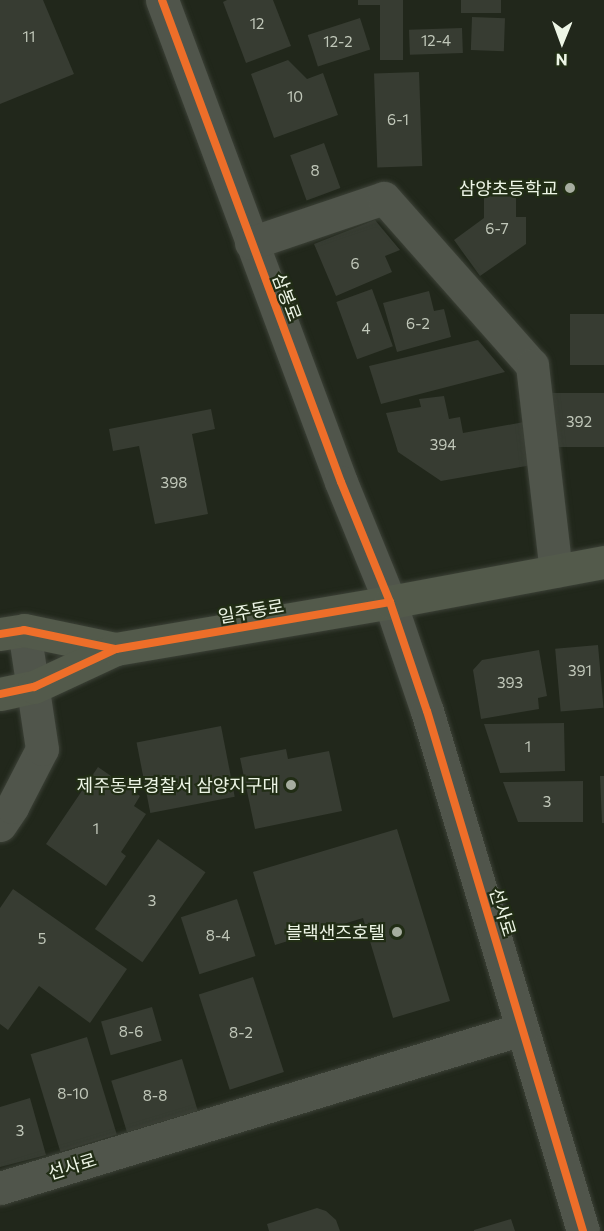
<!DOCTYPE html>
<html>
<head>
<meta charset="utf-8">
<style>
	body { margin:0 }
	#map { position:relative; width:604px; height:1231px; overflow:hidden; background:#21271b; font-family:Commissioner,"Noto Sans KR",sans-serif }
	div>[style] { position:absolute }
	.building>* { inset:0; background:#373c32; transform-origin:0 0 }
	.roads { filter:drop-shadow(0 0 2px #3c4137) drop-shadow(0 0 2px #3c4137) }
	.minor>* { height:33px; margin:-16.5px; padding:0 16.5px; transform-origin:16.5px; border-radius:16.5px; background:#50554b }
	.major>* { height:33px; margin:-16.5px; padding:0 16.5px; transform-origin:16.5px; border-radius:16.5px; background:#535a4b }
	.cycleway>* { height:8px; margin:-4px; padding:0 4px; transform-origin:4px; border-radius:4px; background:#ee6e29 }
	.dots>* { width:16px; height:16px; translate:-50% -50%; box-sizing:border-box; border:3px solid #212d15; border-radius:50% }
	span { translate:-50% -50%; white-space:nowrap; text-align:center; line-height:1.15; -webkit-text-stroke:4.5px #212d15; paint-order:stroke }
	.number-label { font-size:15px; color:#c0c7b9 }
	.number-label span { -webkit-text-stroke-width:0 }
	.poi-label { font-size:18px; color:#edf5e6 }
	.right { translate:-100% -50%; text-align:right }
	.street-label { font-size:18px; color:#edf5e6 }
	.north { position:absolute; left:532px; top:12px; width:60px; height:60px; -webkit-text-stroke:4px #212d15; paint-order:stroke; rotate:181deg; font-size:16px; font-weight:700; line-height:24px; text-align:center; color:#edf5e6 }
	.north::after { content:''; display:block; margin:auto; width:21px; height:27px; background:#edf5e6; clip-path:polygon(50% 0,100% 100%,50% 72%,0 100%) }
</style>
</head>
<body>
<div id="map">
	<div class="building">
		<div style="clip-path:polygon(0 0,43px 0,74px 74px,0 104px)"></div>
		<div style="clip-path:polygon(227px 0,273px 0,291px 46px,246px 63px,223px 2px)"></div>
		<div style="clip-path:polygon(358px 0,403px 0,403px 60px,380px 60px,380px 5px,358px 5px)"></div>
		<div style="left:461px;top:0;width:40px;height:13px"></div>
		<div style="left:472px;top:17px;width:33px;height:33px;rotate:2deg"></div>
		<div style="left:360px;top:18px;width:33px;height:55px;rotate:72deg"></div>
		<div style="left:462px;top:28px;width:25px;height:53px;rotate:88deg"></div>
		<div style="clip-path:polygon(288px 60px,307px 79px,323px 73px,338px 115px,274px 138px,251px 74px)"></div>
		<div style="left:419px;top:72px;width:94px;height:45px;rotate:88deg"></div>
		<div style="left:324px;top:143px;width:48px;height:36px;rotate:70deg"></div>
		<div style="clip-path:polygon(484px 187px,516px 187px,516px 217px,526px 217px,526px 244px,480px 276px,454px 240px,484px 218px)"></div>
		<div style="clip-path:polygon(375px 220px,400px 250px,385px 256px,392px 272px,336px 296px,314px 244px)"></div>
		<div style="left:372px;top:289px;width:61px;height:38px;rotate:70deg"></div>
		<div style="clip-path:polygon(429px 291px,434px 311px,444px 309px,451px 337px,397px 352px,383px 303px)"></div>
		<div style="left:604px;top:314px;width:51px;height:34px;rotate:90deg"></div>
		<div style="clip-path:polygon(478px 340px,505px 372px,381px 404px,369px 366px)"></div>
		<div style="left:604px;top:393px;width:54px;height:53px;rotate:90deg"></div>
		<div style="clip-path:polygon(444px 396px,449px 419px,460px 417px,463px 433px,524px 422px,532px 465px,441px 481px,398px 452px,386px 413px,421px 407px,419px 399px)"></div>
		<div style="clip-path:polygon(211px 409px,215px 429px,192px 434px,208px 514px,155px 524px,139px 446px,113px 451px,109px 429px)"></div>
		<div style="left:598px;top:645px;width:63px;height:43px;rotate:85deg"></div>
		<div style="clip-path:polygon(539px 650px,547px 696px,538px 698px,539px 709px,481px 719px,473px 670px,482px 660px)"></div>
		<div style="clip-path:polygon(564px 723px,565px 771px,500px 773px,484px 724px)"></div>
		<div style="left:221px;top:726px;width:72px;height:86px;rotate:79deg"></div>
		<div style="clip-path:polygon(286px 749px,288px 759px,329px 751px,342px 811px,255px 829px,240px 758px)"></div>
		<div style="clip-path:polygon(98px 767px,140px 796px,134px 806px,146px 814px,121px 852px,126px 856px,106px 886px,46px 844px)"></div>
		<div style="clip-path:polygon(600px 776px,604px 776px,604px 823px,602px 823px)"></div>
		<div style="clip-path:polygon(583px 781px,583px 822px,518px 822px,503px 782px)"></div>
		<div style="clip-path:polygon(397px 829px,450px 1001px,393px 1018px,363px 918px,275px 945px,253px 872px)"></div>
		<div style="left:158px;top:839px;width:58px;height:110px;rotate:35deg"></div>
		<div style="clip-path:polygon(13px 889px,127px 969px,90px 1023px,39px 986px,8px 1030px,0 1024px,0 908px)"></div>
		<div style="left:237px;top:899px;width:60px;height:59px;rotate:72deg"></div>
		<div style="left:253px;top:977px;width:100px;height:57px;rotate:72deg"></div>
		<div style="left:152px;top:1007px;width:35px;height:53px;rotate:74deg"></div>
		<div style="left:87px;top:1037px;width:102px;height:59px;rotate:73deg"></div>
		<div style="left:182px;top:1059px;width:54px;height:74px;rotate:73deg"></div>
		<div style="clip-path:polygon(30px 1098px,46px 1155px,0 1167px,0 1107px)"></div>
		<div style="clip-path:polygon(317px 1208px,326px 1211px,336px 1220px,340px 1231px,269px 1231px,267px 1224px)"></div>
		<div style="clip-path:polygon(511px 1219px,515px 1231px,474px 1231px,474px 1230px)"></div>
	</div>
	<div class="roads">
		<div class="minor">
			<div style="left:162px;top:0;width:514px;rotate:69.63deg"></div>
			<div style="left:341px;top:482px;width:130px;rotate:67.8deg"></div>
			<div style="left:390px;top:602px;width:115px;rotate:71.3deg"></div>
			<div style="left:427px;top:711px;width:543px;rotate:73.3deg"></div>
			<div style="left:251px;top:243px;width:140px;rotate:-18.7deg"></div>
			<div style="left:384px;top:198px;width:223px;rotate:48.5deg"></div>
			<div style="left:532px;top:365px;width:207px;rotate:83.4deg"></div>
			<div style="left:0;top:825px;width:22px;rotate:-56deg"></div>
			<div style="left:12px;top:807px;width:65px;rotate:-62.7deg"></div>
			<div style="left:42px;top:749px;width:120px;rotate:-98.6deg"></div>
			<div style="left:0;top:1188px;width:546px;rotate:-16.94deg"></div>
		</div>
		<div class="major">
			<div style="left:0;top:634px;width:24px;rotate:-9deg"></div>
			<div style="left:24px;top:630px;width:94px;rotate:11.7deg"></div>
			<div style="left:0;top:694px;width:35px;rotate:-12deg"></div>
			<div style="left:34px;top:687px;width:90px;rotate:-24.9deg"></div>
			<div style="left:116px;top:649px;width:278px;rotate:-9.7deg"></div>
			<div style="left:390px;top:602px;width:218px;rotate:-10.6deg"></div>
		</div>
	</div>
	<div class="cycleway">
		<div style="left:162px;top:0;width:514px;rotate:69.63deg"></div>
		<div style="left:341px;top:482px;width:130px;rotate:67.8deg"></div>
		<div style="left:390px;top:602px;width:115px;rotate:71.3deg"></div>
		<div style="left:427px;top:711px;width:543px;rotate:73.3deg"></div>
		<div style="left:0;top:634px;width:24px;rotate:-9deg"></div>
		<div style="left:24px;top:630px;width:94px;rotate:11.7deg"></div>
		<div style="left:0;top:694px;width:35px;rotate:-12deg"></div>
		<div style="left:34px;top:687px;width:90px;rotate:-24.9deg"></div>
		<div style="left:116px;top:649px;width:278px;rotate:-9.7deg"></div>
	</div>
	<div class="dots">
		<div style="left:570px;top:188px;background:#a6ad9f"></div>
		<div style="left:291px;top:785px;background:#a6ad9f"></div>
		<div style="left:397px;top:932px;background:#a6ad9f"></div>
	</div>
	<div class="number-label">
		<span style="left:257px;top:24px">12</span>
		<span style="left:29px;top:37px">11</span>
		<span style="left:436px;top:41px">12-4</span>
		<span style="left:338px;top:42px">12-2</span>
		<span style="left:295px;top:97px">10</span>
		<span style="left:398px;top:120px">6-1</span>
		<span style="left:315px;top:171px">8</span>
		<span style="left:497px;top:229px">6-7</span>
		<span style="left:355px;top:264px">6</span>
		<span style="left:418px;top:324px">6-2</span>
		<span style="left:366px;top:329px">4</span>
		<span style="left:579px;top:422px">392</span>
		<span style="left:443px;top:445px">394</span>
		<span style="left:174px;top:483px">398</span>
		<span style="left:580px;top:671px">391</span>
		<span style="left:510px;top:683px">393</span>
		<span style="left:528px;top:747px">1</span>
		<span style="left:547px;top:802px">3</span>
		<span style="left:96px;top:829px">1</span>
		<span style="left:152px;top:901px">3</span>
		<span style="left:218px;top:936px">8-4</span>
		<span style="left:42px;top:939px">5</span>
		<span style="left:131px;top:1032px">8-6</span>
		<span style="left:241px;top:1033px">8-2</span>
		<span style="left:73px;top:1094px">8-10</span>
		<span style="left:155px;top:1096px">8-8</span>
		<span style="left:20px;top:1131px">3</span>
	</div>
	<div class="poi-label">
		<span class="right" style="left:558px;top:188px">삼양초등학교</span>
		<span class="right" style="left:279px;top:785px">제주동부경찰서 삼양지구대</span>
		<span class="right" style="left:385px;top:932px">블랙샌즈호텔</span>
	</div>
	<div class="street-label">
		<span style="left:287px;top:297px;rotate:69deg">삼봉로</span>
		<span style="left:251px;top:611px;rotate:-10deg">일주동로</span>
		<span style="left:503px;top:912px;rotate:73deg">선사로</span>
		<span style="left:72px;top:1166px;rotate:-17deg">선사로</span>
	</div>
	<div class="north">N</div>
</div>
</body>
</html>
